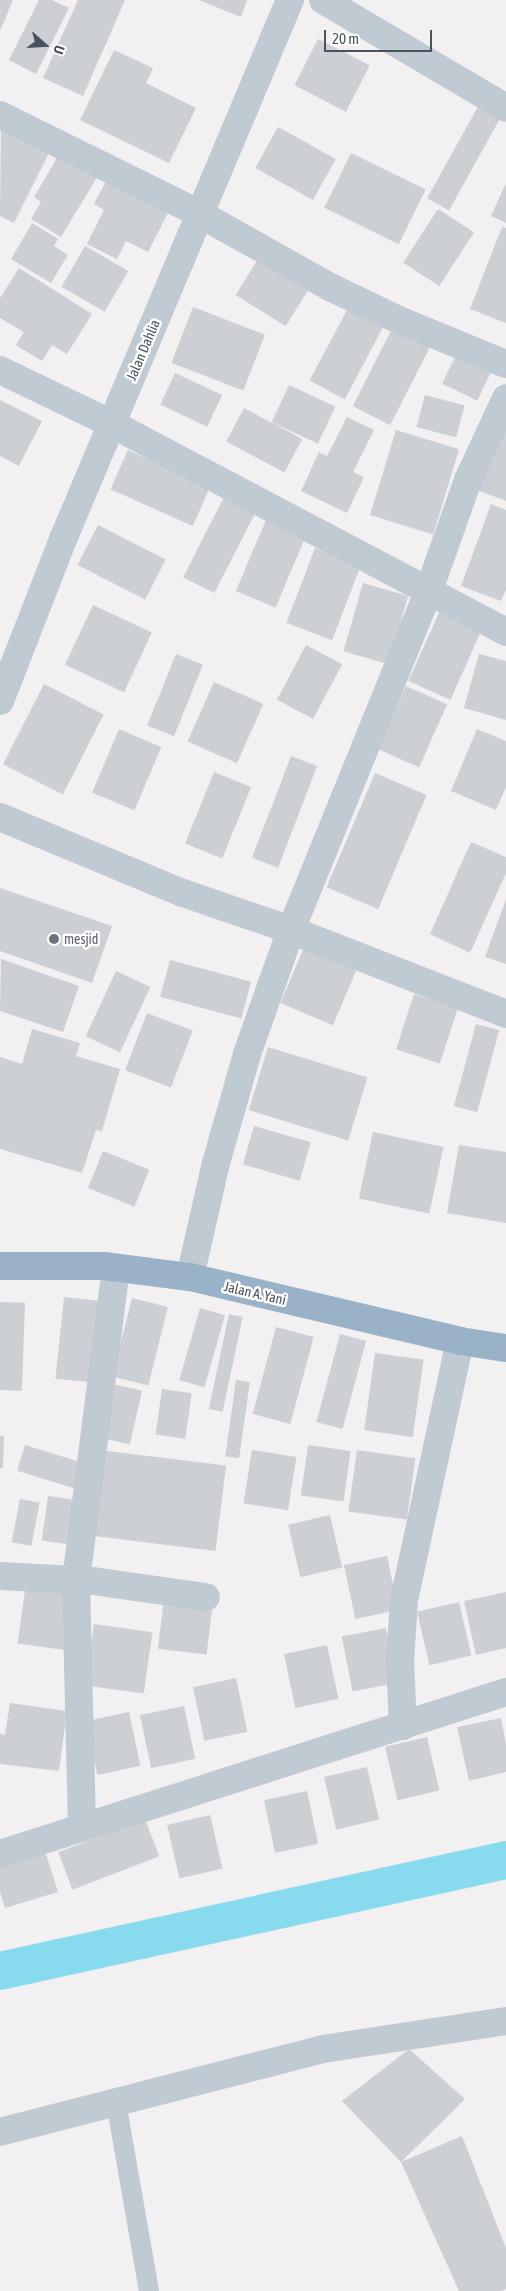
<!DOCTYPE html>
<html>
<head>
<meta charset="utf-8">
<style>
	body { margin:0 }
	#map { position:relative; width:506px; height:2291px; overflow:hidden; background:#f2f0f0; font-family:"Asap Condensed",sans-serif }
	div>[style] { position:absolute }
	.canal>* { height:38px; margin:-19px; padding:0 19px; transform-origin:19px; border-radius:19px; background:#88dbef }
	.building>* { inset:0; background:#cccfd4; transform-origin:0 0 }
	.service>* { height:20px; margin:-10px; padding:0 10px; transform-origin:10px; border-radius:10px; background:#c0cad2 }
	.minor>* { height:28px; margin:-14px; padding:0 14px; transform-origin:14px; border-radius:14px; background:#c0cad2 }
	.tertiary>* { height:28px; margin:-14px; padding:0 14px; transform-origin:14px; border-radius:14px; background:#c0cad2 }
	.trunk>* { height:28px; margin:-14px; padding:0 14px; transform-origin:14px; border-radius:14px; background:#9ab2c8 }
	.dots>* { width:14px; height:14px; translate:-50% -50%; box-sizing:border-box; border:2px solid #fff; border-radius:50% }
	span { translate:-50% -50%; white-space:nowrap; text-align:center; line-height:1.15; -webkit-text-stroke:5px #fff; paint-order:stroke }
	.street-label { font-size:14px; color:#47535e }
	.worship-label { font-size:14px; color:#5b616d }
	.left { translate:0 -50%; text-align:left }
	.north { position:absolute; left:20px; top:20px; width:50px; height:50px; -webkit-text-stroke:4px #fff; paint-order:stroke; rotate:109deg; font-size:14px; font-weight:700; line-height:20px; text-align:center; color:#47535e }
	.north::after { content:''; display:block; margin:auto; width:18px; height:22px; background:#47535e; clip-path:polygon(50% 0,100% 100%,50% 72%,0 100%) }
	.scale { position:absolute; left:324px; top:30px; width:108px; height:22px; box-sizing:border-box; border:2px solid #47535e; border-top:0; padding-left:6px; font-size:15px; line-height:18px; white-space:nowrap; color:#47535e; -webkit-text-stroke:4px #fff; paint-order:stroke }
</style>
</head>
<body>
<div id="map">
	<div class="canal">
		<div style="left:0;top:1971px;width:518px;rotate:-12.37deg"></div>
	</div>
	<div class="building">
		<div style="clip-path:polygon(0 0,13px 0,0 31px)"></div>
		<div style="clip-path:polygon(39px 0,52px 0,69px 8px,36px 74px,9px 60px)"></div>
		<div style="clip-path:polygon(78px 0,125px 0,83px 96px,43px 78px)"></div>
		<div style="clip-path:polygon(199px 0,247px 0,241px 17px)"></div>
		<div style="left:318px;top:39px;width:58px;height:52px;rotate:27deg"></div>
		<div style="clip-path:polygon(114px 50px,153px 68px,146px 83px,196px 108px,169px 163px,80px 120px)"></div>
		<div style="left:480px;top:103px;width:25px;height:109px;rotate:29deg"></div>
		<div style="left:278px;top:127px;width:66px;height:47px;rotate:29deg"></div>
		<div style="clip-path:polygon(1px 129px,49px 153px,14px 223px,0 216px)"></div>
		<div style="clip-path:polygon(61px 151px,99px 174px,61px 237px,31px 219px,41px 202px,34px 197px)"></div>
		<div style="left:351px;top:153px;width:83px;height:61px;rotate:26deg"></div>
		<div style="clip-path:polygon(106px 181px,168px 213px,148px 252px,126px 241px,117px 259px,87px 244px,104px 210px,94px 204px)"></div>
		<div style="clip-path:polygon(506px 183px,506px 223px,491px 216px)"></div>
		<div style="left:438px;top:209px;width:43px;height:64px;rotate:33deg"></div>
		<div style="clip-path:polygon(32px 223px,58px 239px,54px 246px,68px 255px,51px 283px,11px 259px)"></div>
		<div style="clip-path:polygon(502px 227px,506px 228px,506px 323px,470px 309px)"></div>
		<div style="left:85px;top:246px;width:50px;height:47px;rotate:30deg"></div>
		<div style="left:260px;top:256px;width:59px;height:46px;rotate:32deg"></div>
		<div style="clip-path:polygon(19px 268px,92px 314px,67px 354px,52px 345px,42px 361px,16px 345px,24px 332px,0 318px,0 298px)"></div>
		<div style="left:193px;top:307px;width:77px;height:60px;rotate:21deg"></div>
		<div style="left:348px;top:308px;width:40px;height:82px;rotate:28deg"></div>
		<div style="left:394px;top:325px;width:42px;height:91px;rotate:27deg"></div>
		<div style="left:457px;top:353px;width:39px;height:34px;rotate:26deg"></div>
		<div style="left:175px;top:373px;width:52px;height:35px;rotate:25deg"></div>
		<div style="left:289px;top:385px;width:51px;height:41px;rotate:25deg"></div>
		<div style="left:425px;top:395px;width:41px;height:33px;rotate:15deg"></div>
		<div style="clip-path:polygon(0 400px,42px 421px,19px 466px,0 456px)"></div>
		<div style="left:244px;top:408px;width:66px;height:38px;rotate:28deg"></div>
		<div style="clip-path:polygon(506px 413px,506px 501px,477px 490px)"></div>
		<div style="clip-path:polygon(347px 417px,374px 430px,353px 472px,364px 477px,347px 513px,301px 491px,319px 452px,327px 456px)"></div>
		<div style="left:396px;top:430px;width:66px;height:89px;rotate:17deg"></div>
		<div style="left:128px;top:450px;width:90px;height:43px;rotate:24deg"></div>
		<div style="left:224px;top:497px;width:35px;height:90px;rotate:27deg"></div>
		<div style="clip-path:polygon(491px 504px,506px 510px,506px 589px,501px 601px,461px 586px)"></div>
		<div style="left:266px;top:520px;width:43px;height:77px;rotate:23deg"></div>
		<div style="left:98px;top:525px;width:76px;height:45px;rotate:27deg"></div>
		<div style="left:315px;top:548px;width:49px;height:80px;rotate:21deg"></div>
		<div style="left:363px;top:583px;width:47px;height:71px;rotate:16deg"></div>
		<div style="left:93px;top:605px;width:65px;height:66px;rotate:25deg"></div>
		<div style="left:441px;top:608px;width:46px;height:80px;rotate:24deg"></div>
		<div style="left:306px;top:645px;width:41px;height:62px;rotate:28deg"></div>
		<div style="left:176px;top:654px;width:29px;height:77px;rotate:22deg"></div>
		<div style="clip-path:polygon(479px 654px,506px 661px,506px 720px,464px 708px)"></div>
		<div style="left:214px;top:682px;width:54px;height:65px;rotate:24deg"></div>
		<div style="left:44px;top:684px;width:67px;height:90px;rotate:27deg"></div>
		<div style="left:406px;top:686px;width:45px;height:69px;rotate:24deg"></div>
		<div style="left:119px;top:729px;width:46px;height:69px;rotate:23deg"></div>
		<div style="clip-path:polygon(477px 729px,506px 741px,506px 787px,496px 810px,451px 791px)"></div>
		<div style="left:291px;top:756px;width:28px;height:109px;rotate:21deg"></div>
		<div style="left:214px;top:772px;width:40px;height:77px;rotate:22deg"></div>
		<div style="left:375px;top:773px;width:56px;height:124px;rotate:23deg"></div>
		<div style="clip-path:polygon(471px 842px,506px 857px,506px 873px,470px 953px,430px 934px)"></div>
		<div style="clip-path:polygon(0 888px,112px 926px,92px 983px,0 951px)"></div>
		<div style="clip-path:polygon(506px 899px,506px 964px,485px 957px)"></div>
		<div style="left:305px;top:945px;width:57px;height:63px;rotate:23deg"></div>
		<div style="clip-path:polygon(1px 959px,79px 986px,63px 1032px,0 1011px)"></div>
		<div style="left:170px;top:960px;width:84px;height:38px;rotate:15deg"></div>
		<div style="left:116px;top:971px;width:38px;height:72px;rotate:25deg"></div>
		<div style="left:414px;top:994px;width:46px;height:58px;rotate:18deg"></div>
		<div style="left:147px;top:1013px;width:49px;height:61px;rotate:21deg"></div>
		<div style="left:476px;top:1024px;width:24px;height:85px;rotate:15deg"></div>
		<div style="clip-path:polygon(32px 1029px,80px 1043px,76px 1056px,120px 1069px,102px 1131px,96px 1130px,82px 1173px,0 1149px,0 1057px,22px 1064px)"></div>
		<div style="left:268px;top:1047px;width:104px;height:66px;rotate:17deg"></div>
		<div style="left:254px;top:1126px;width:59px;height:40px;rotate:16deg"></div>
		<div style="left:373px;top:1132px;width:72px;height:68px;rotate:12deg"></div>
		<div style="clip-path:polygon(459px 1145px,506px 1152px,506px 1223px,447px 1213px)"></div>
		<div style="left:103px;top:1151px;width:50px;height:40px;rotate:22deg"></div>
		<div style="left:64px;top:1297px;width:40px;height:82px;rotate:6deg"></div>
		<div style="left:132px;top:1298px;width:37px;height:81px;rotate:14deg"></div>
		<div style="left:0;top:1302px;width:25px;height:88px;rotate:2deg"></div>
		<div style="left:200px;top:1308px;width:26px;height:75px;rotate:16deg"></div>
		<div style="left:229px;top:1314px;width:14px;height:97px;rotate:12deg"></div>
		<div style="left:276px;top:1327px;width:39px;height:90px;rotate:15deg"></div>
		<div style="left:340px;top:1334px;width:27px;height:91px;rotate:15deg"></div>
		<div style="left:375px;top:1353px;width:49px;height:78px;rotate:8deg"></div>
		<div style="left:236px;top:1380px;width:14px;height:77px;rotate:8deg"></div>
		<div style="left:108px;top:1383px;width:35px;height:55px;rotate:13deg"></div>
		<div style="left:162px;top:1389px;width:30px;height:46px;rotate:8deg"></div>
		<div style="clip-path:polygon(0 1436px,4px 1436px,3px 1468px,0 1468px)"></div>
		<div style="left:25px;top:1445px;width:62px;height:27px;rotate:17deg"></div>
		<div style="left:308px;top:1445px;width:43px;height:51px;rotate:8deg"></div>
		<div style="left:99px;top:1450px;width:128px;height:86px;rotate:7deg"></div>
		<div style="left:252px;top:1450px;width:45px;height:54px;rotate:9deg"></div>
		<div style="left:357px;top:1450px;width:59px;height:62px;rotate:8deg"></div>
		<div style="left:48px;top:1496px;width:37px;height:45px;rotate:8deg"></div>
		<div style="left:20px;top:1499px;width:20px;height:44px;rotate:11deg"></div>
		<div style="left:330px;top:1515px;width:54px;height:43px;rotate:77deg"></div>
		<div style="left:387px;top:1556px;width:55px;height:44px;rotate:78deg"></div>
		<div style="left:26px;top:1583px;width:59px;height:61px;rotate:8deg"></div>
		<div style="clip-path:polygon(506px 1592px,506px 1648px,476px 1655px,464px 1601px)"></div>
		<div style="left:164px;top:1599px;width:49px;height:50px;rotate:7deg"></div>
		<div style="left:459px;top:1602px;width:55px;height:43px;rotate:77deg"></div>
		<div style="left:94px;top:1624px;width:59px;height:62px;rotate:8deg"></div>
		<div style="left:386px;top:1628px;width:56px;height:45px;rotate:79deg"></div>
		<div style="left:327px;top:1645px;width:55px;height:44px;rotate:78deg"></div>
		<div style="left:236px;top:1678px;width:55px;height:44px;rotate:78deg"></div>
		<div style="clip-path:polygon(10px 1703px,67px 1711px,59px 1771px,0 1764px,0 1734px,5px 1735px)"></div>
		<div style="left:184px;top:1706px;width:54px;height:45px;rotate:78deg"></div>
		<div style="left:129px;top:1712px;width:55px;height:44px;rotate:78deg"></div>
		<div style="clip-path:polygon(501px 1718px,506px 1744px,506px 1772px,469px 1781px,457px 1727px)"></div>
		<div style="left:427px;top:1737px;width:55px;height:43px;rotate:77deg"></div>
		<div style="left:367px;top:1767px;width:54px;height:44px;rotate:77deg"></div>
		<div style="left:307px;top:1791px;width:54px;height:44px;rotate:78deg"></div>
		<div style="left:210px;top:1815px;width:55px;height:44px;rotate:77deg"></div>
		<div style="left:145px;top:1819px;width:40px;height:93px;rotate:69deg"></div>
		<div style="clip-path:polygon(45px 1851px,58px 1892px,5px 1908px,0 1892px,0 1864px)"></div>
		<div style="clip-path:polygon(409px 2049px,465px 2099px,401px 2162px,462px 2136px,506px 2248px,506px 2289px,501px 2291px,459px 2291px,401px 2162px,342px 2101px)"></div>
	</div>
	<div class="service">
		<div style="left:116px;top:2102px;width:192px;rotate:80.1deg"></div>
	</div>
	<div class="minor">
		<div style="left:323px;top:0;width:212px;rotate:30.5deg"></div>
		<div style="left:0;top:115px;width:223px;rotate:26.3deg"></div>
		<div style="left:200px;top:214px;width:149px;rotate:29.3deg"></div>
		<div style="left:330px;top:287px;width:79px;rotate:25.6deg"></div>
		<div style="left:401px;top:321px;width:113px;rotate:22.3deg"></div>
		<div style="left:0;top:370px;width:124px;rotate:25.7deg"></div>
		<div style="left:112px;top:424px;width:446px;rotate:27.8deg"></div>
		<div style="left:0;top:701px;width:176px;rotate:-68.7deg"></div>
		<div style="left:64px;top:537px;width:583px;rotate:-67.18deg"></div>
		<div style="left:0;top:817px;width:198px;rotate:22.6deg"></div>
		<div style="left:183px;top:893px;width:114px;rotate:18.9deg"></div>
		<div style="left:291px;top:930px;width:231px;rotate:21.3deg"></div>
		<div style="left:190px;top:1277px;width:117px;rotate:-77.2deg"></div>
		<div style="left:216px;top:1163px;width:113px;rotate:-74.1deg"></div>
		<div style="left:247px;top:1054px;width:132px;rotate:-70.5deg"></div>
		<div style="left:291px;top:930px;width:364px;rotate:-67.9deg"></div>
		<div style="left:428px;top:593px;width:120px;rotate:-70.5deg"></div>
		<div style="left:468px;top:480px;width:90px;rotate:-65.1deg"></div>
		<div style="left:0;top:1576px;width:93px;rotate:3.1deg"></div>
		<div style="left:93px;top:1581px;width:114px;rotate:8.1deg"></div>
		<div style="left:403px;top:1726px;width:65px;rotate:-92.6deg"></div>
		<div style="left:400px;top:1661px;width:61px;rotate:-86.2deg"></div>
		<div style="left:404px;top:1600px;width:265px;rotate:-77.8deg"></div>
		<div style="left:82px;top:1827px;width:247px;rotate:-91.4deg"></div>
		<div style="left:76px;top:1580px;width:315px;rotate:-82.7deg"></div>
		<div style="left:0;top:2132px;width:333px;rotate:-14.4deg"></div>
		<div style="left:323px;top:2049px;width:185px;rotate:-8.7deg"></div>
	</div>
	<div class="tertiary">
		<div style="left:0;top:1854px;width:531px;rotate:-17.75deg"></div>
	</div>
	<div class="trunk">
		<div style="left:0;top:1266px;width:104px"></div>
		<div style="left:104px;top:1266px;width:87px;rotate:7.3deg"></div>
		<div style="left:190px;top:1277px;width:277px;rotate:13.3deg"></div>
		<div style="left:460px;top:1341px;width:47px;rotate:8.7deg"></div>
	</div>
	<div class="dots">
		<div style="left:54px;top:939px;background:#6b7280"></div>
	</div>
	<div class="street-label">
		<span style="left:143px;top:350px;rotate:-67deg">Jalan Dahlia</span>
		<span style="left:255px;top:1293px;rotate:13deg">Jalan A. Yani</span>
	</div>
	<div class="worship-label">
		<span class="left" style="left:64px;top:939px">mesjid</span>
	</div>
	<div class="north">U</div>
	<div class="scale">20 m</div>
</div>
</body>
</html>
